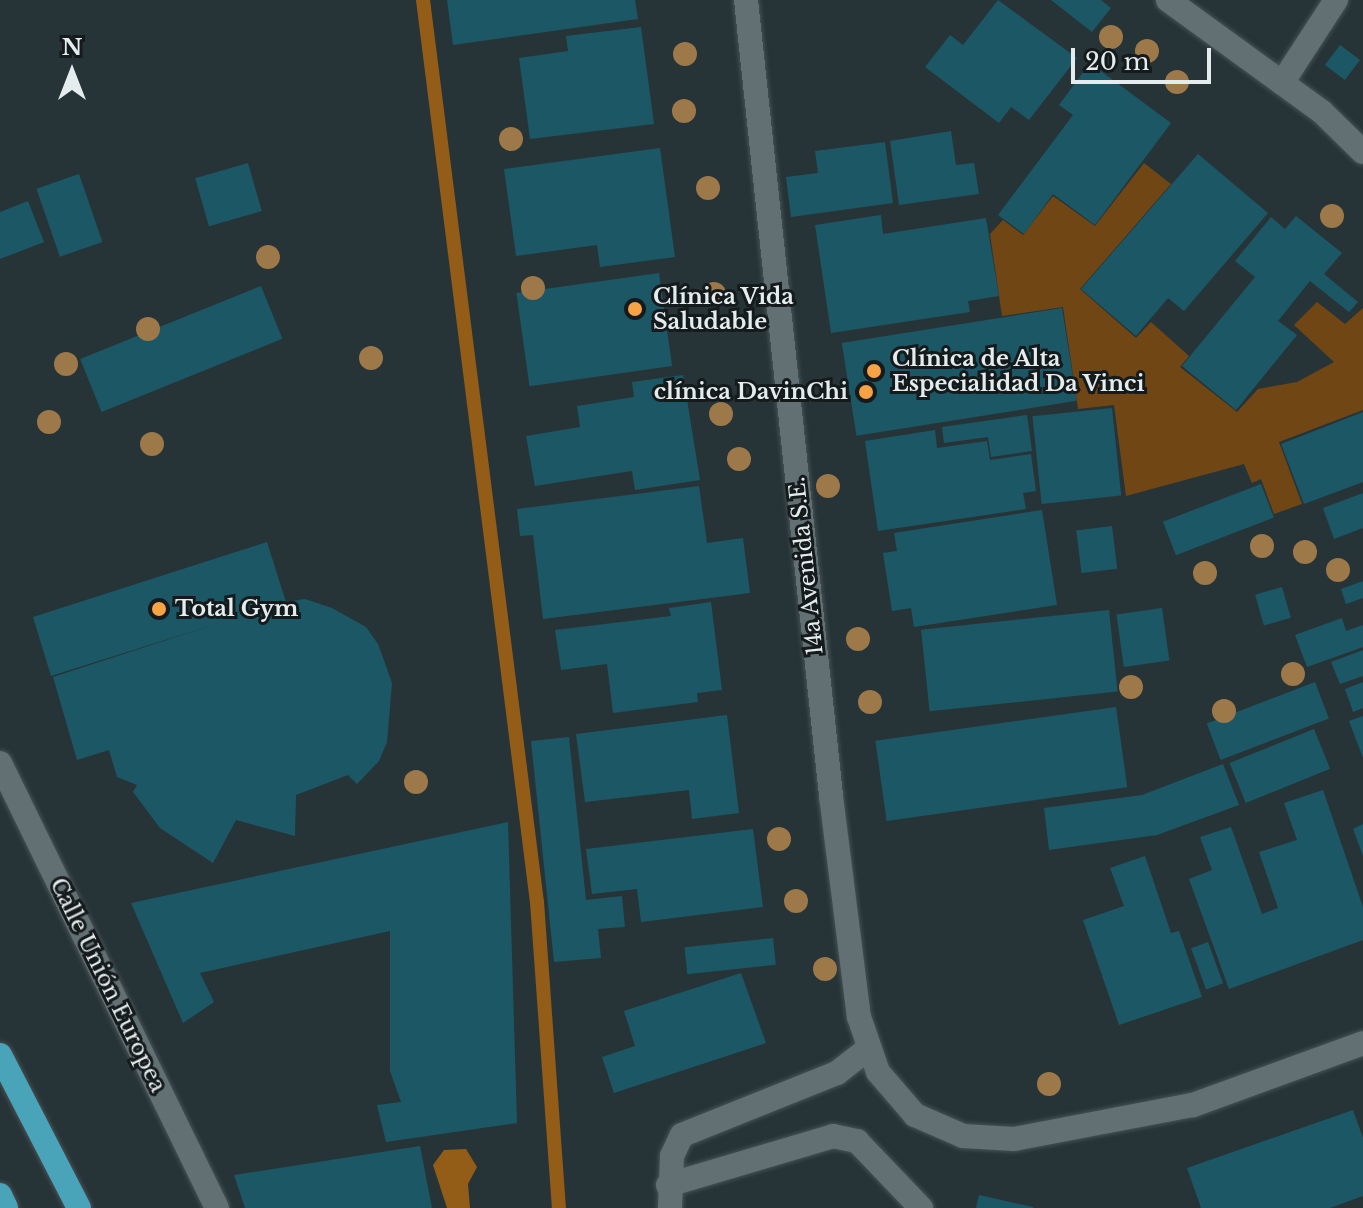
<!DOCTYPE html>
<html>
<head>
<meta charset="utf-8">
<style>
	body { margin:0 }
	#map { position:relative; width:1363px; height:1208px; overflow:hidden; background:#273437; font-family:"Libre Baskerville",serif }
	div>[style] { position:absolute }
	.green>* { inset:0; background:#704714 }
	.water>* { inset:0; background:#935c17 }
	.stream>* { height:14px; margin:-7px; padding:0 7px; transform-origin:7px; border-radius:7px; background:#935c17 }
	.building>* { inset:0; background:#1c5766; transform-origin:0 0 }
	.roads { filter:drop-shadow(0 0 2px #475155) drop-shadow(0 0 2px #475155) }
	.lane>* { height:24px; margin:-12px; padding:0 12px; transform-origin:12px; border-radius:12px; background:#627074 }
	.street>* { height:24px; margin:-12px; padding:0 12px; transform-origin:12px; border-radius:12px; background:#627074 }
	.highway>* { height:24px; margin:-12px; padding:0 12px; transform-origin:12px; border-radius:12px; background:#49a4ba }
	.trees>* { width:24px; height:24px; margin:-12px; border-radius:50%; background:#9d7849 }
	.dots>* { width:22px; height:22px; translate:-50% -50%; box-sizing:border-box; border:4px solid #151a1c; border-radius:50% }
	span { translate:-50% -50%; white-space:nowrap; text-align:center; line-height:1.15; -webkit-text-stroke:6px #151a1c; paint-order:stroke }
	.poi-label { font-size:22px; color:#e4ecee; font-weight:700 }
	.left { translate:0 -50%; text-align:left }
	.right { translate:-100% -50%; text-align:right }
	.street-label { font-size:22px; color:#e4ecee }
	.north { position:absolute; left:32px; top:32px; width:80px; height:80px; -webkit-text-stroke:6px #151a1c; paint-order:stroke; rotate:0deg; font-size:22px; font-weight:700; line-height:32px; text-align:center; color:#e4ecee }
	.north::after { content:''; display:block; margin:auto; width:28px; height:36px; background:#e4ecee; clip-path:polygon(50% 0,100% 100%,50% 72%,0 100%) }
	.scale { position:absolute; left:1071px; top:48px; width:140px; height:36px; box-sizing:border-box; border:4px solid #e4ecee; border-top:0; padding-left:10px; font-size:24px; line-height:28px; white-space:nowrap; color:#e4ecee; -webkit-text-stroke:6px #151a1c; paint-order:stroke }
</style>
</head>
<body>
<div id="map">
	<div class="green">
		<div style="clip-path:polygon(1144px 163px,1171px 184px,1080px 289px,1136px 338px,1151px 322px,1189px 356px,1180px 367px,1237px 412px,1258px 389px,1297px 382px,1334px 362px,1294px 325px,1317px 302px,1345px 324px,1363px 308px,1363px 410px,1279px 442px,1302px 504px,1274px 514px,1261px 479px,1252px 483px,1244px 464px,1126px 496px,1114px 405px,1078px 409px,1063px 307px,1002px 316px,990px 234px,1003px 220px,1023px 235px,1053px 196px,1095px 226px)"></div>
	</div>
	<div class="water">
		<div style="clip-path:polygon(466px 1149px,477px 1167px,468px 1184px,470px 1208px,447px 1208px,433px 1165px,444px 1150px)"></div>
	</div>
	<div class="stream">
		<div style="left:423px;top:0;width:909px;rotate:82.8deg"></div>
		<div style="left:537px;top:902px;width:307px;rotate:85.9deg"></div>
	</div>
	<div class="building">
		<div style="clip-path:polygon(447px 0,635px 0,638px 19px,453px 45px)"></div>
		<div style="clip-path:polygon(998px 0,1077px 58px,1029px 120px,1011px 107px,999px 123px,925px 67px,950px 35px,963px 45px)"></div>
		<div style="clip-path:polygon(1051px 0,1101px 0,1111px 8px,1092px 32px)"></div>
		<div style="clip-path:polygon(641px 27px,654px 124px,530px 139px,519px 58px,568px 51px,566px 36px)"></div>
		<div style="left:1340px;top:45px;width:25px;height:25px;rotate:37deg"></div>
		<div style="clip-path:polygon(1090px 63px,1171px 123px,1095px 225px,1053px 194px,1024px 234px,998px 215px,1073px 115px,1059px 105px)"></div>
		<div style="clip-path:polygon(951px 131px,956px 165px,974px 163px,979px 194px,899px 205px,890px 141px)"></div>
		<div style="clip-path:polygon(885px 142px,893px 203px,791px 217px,786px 177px,818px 173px,815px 151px)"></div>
		<div style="clip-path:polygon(660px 148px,675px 257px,600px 267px,597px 245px,516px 256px,504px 169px)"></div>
		<div style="clip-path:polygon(1198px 154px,1268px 213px,1184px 311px,1168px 298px,1136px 336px,1081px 289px)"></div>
		<div style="left:248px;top:163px;width:50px;height:55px;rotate:74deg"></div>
		<div style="left:79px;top:174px;width:72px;height:45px;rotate:71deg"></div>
		<div style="clip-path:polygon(28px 201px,44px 242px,0 259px,0 212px)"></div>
		<div style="clip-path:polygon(881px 215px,883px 234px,986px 218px,999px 296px,968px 301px,970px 312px,831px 333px,815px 225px)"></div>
		<div style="clip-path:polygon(1296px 216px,1342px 253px,1324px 274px,1358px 302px,1349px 312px,1310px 281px,1278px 321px,1297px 335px,1236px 410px,1182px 366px,1255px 277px,1235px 261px,1271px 217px,1285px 229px)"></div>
		<div style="left:659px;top:273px;width:94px;height:144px;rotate:82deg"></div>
		<div style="left:261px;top:286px;width:57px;height:195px;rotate:68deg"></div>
		<div style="left:1062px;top:308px;width:94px;height:223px;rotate:81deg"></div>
		<div style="clip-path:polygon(683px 375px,700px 480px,635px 490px,632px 471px,535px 486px,526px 436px,580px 427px,577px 406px,634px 397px,632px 382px)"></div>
		<div style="left:1112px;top:408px;width:88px;height:80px;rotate:84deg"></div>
		<div style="clip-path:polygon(1363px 412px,1363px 482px,1304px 504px,1281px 444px)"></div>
		<div style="clip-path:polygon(1027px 415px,1032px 451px,991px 457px,988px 437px,944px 443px,942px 427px)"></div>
		<div style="clip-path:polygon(935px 430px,937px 448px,987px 441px,990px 460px,1031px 454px,1036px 491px,1023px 493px,1026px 509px,878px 531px,865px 441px)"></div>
		<div style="left:1261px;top:484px;width:36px;height:105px;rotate:69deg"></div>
		<div style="clip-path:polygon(699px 486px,707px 543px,743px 538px,750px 593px,543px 619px,533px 535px,520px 536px,517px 509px)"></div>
		<div style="clip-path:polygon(1363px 493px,1363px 528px,1334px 539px,1323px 508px)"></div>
		<div style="clip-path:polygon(1042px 510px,1057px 605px,914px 627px,911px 608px,892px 611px,883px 553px,897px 551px,894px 533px)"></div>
		<div style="left:1112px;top:526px;width:43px;height:36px;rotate:83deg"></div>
		<div style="clip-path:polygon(267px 542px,286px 602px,305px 599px,332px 608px,366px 627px,378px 644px,392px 683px,387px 742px,379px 761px,357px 784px,348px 775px,296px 795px,295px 836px,236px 820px,213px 863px,160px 828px,133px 792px,137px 785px,117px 777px,109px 750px,77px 760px,53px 677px,216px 624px,51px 676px,33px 617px)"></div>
		<div style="clip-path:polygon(1363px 581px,1363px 598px,1346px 604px,1341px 589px)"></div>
		<div style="left:1282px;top:587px;width:32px;height:28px;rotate:74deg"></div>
		<div style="clip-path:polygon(711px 602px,722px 690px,697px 693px,698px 702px,613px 713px,607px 664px,561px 670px,555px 630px,671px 616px,669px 608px)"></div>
		<div style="left:1162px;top:608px;width:53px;height:46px;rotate:82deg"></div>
		<div style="left:1109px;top:610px;width:82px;height:189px;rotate:84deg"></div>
		<div style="clip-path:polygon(1342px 618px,1346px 631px,1363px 625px,1363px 647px,1307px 667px,1295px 635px)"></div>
		<div style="clip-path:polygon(1363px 650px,1363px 676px,1340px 684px,1331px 662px)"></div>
		<div style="left:1315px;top:682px;width:39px;height:116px;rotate:69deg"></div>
		<div style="clip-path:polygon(1363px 682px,1363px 708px,1353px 712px,1345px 689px)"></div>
		<div style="left:1116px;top:707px;width:81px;height:243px;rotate:82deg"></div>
		<div style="clip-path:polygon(727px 715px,739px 813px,692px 819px,689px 790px,585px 802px,576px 734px)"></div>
		<div style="clip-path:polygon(1363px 716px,1363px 758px,1349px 721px)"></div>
		<div style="left:1314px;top:729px;width:43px;height:91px;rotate:68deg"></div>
		<div style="clip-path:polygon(569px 737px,586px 900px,622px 896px,625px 927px,598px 929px,601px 958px,554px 962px,531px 741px)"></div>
		<div style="clip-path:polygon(1223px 764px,1239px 805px,1157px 835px,1049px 850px,1044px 808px,1142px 795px)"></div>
		<div style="clip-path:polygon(1323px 790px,1363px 907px,1363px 940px,1229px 989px,1189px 879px,1212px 870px,1200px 837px,1231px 827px,1262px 914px,1278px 908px,1259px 852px,1297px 840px,1284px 803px)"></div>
		<div style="clip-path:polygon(508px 822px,517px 1123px,386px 1142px,377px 1105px,401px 1102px,390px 1071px,390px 931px,200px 973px,214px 1002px,183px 1023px,131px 903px)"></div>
		<div style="clip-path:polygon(1363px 824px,1363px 856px,1353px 829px)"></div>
		<div style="clip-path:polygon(753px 829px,763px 907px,641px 922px,637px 889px,592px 894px,586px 849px)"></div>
		<div style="clip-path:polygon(1145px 856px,1171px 933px,1179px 931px,1202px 997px,1119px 1025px,1083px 920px,1124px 906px,1110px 868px)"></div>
		<div style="left:773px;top:938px;width:27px;height:89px;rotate:84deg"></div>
		<div style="left:1208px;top:942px;width:44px;height:18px;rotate:70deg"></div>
		<div style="clip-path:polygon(741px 973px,766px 1043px,614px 1093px,602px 1057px,635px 1046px,624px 1011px)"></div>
		<div style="clip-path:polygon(1353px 1110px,1363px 1138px,1363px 1196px,1330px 1208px,1201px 1208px,1187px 1168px)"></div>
		<div style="clip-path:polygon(420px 1146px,432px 1208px,245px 1208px,234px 1175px)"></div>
		<div style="clip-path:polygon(979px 1195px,1033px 1207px,1033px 1208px,976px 1208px)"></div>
	</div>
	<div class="roads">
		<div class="lane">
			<div style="left:1282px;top:83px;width:99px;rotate:-57deg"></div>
			<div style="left:668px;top:1185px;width:172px;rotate:-16.5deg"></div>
			<div style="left:833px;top:1136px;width:25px;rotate:12deg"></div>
			<div style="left:857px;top:1141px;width:93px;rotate:46.3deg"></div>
			<div style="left:670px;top:1208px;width:52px;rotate:-87.8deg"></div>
			<div style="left:672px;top:1156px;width:23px;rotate:-65deg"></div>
			<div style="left:682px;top:1135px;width:167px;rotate:-21.8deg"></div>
			<div style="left:837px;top:1073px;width:39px;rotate:-38deg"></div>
		</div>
		<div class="street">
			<div style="left:746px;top:0;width:801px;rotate:83.9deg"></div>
			<div style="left:831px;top:796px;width:223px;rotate:82.8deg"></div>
			<div style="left:859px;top:1017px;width:58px;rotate:70.9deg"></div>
			<div style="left:878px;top:1072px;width:57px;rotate:49.3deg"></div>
			<div style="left:915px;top:1115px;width:52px;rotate:23.6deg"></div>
			<div style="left:963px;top:1136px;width:51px;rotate:3.4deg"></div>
			<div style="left:1014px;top:1139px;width:182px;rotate:-10.8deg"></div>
			<div style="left:1193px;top:1105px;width:181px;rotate:-20deg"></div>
			<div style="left:1168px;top:0;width:190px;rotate:36deg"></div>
			<div style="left:1322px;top:112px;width:57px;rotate:44.3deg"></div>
			<div style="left:0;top:763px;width:495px;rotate:64deg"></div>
		</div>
		<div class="highway">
			<div style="left:0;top:1055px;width:172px;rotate:62.7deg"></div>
			<div style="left:0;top:1195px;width:14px;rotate:65deg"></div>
		</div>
	</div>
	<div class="trees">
		<div style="left:1111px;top:37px"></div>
		<div style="left:1147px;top:51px"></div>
		<div style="left:685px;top:54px"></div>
		<div style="left:1177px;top:82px"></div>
		<div style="left:684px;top:111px"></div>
		<div style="left:511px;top:139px"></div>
		<div style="left:708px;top:188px"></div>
		<div style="left:1332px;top:216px"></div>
		<div style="left:268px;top:257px"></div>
		<div style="left:533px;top:288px"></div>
		<div style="left:714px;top:294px"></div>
		<div style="left:148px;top:329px"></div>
		<div style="left:371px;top:358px"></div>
		<div style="left:66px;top:364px"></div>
		<div style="left:721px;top:414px"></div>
		<div style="left:49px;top:422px"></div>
		<div style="left:152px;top:444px"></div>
		<div style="left:739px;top:459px"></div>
		<div style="left:828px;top:486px"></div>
		<div style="left:1262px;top:546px"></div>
		<div style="left:1305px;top:552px"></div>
		<div style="left:1338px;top:570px"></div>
		<div style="left:1205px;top:573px"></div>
		<div style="left:858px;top:639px"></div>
		<div style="left:1293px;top:674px"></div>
		<div style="left:1131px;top:687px"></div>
		<div style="left:870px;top:702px"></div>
		<div style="left:1224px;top:711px"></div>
		<div style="left:416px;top:782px"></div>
		<div style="left:779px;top:839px"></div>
		<div style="left:796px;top:901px"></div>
		<div style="left:825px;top:969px"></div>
		<div style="left:1049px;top:1084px"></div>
	</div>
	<div class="dots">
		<div style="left:635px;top:309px;background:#f5a345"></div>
		<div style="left:874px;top:371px;background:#f5a345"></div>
		<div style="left:866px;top:392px;background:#f5a345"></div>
		<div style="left:159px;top:609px;background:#f5a345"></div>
	</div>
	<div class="poi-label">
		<span class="left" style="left:653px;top:309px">Clínica Vida<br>Saludable</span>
		<span class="left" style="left:892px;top:371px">Clínica de Alta<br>Especialidad Da Vinci</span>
		<span class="right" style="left:848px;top:392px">clínica DavinChi</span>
		<span class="left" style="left:175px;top:609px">Total Gym</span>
	</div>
	<div class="street-label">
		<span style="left:806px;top:566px;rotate:-96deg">14a Avenida S.E.</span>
		<span style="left:108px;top:985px;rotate:64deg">Calle Unión Europea</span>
	</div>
	<div class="north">N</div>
	<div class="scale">20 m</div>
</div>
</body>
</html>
